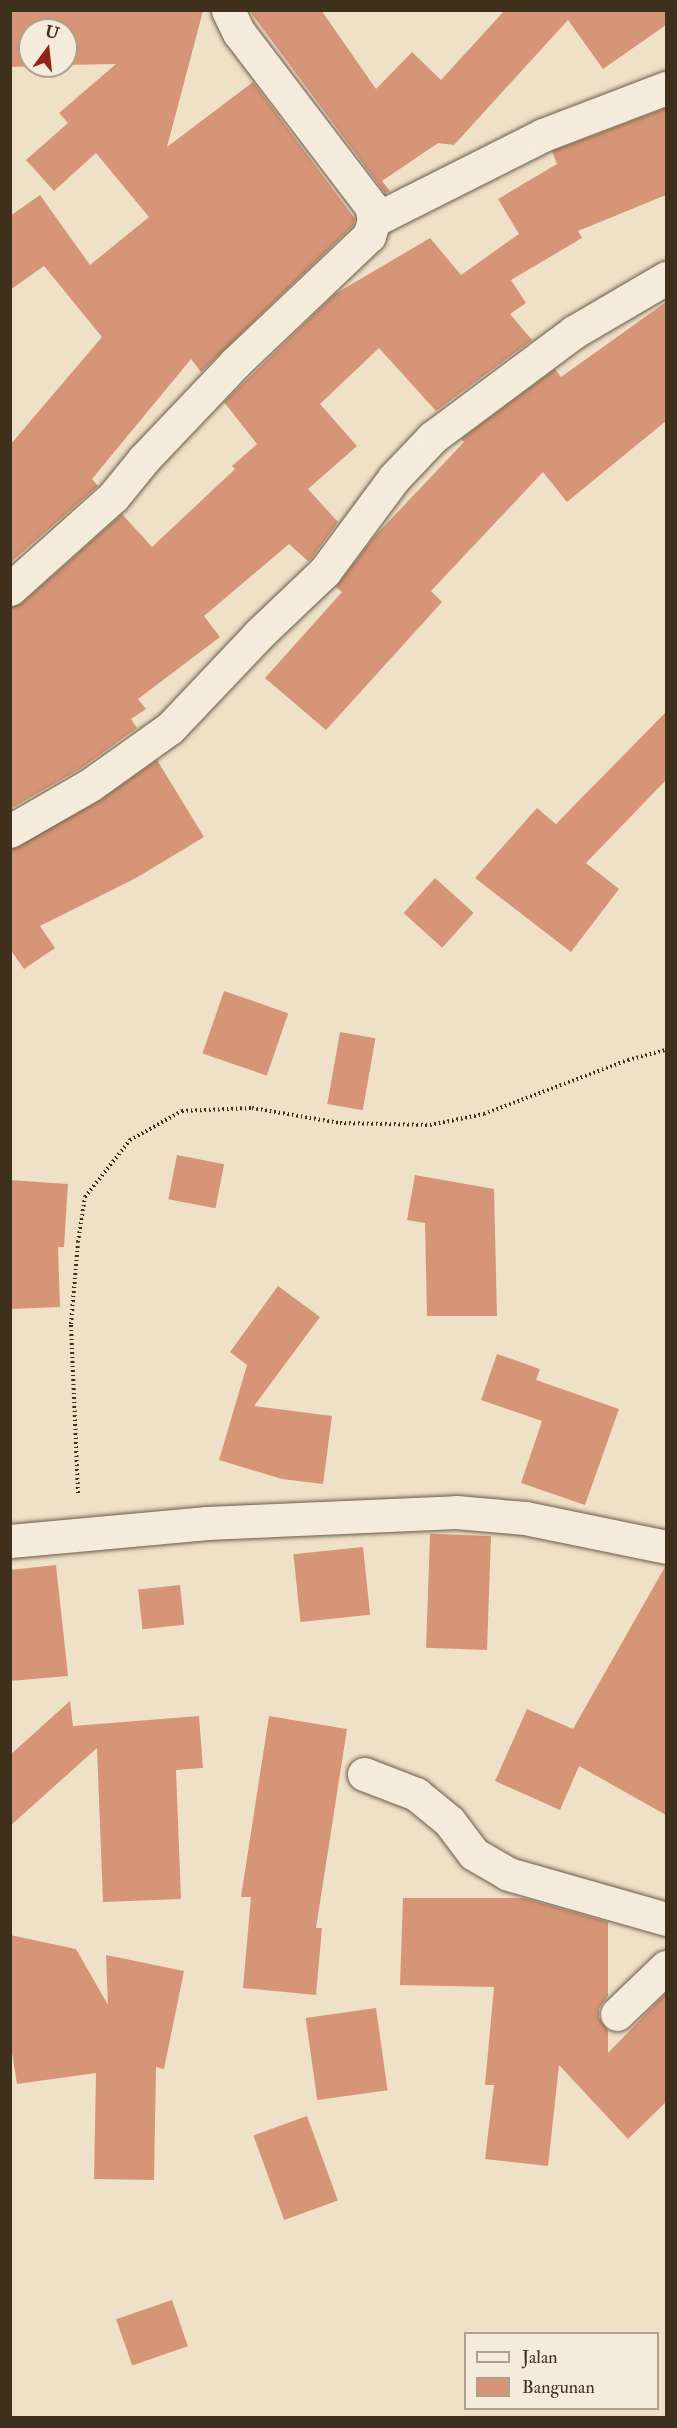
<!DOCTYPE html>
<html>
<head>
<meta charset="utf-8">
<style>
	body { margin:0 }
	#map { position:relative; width:677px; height:2428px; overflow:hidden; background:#efe0c8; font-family:"IM FELL Double Pica",serif }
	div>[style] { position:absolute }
	.building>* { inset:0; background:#d79577; transform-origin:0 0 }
	.path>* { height:4px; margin-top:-2px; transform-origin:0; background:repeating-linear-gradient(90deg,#3f301b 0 1.5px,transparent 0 4.5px) }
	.roads { filter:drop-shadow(0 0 2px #6b5c46) drop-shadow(0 0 2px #6b5c46) }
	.minor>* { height:33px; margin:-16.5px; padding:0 16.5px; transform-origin:16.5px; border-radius:16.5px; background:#f5ebdb }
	span { translate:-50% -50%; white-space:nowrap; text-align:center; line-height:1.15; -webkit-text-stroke:6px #f5ebdb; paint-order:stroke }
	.frame { position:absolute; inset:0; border:12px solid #3f301b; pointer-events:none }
	.legend { position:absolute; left:464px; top:2332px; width:195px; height:78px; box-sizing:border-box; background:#f5ebdb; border:2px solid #aca08e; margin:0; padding:8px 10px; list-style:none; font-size:18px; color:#3f301b }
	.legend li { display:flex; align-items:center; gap:12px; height:30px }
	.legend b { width:30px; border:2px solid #aca08e }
	.north { position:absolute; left:18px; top:18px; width:60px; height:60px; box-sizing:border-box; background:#f5ebdb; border:2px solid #aca08e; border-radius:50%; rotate:15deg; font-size:16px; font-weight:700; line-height:24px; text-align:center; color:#3f301b }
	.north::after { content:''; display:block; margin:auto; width:21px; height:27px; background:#8f2418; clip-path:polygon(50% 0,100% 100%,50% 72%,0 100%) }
</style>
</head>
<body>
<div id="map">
	<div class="building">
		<div style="clip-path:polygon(10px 10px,203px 11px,167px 147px,253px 82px,355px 219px,353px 226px,201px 372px,191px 359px,92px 479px,98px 486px,10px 563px,10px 445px,102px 337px,44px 266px,10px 290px,10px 216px,40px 195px,90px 265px,149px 217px,96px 153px,54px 191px,26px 160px,68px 123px,59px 113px,116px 64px,66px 65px,66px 30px,30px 30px,30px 66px,42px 66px,10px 67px)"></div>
		<div style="clip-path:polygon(249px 10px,321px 10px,376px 89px,412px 52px,441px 80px,505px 10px,666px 10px,666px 25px,603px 69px,568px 20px,454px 145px,438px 143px,382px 181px,390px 191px,385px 193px)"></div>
		<div style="clip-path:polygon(666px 108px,666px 195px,578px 231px,582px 238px,511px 280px,526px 303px,510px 314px,532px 340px,436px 411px,379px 348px,320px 404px,357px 446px,308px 489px,338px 522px,311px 559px,308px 561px,289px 544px,204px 616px,220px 637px,138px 699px,146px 709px,131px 719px,137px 728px,80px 769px,10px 809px,10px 607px,22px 603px,122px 514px,152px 547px,235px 469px,232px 466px,257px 444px,224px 402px,335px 294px,430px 238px,461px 275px,519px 234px,498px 199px,557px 164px,552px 151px)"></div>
		<div style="clip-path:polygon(666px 302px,666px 421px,567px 502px,543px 472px,431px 591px,442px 602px,326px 730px,265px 678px,342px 592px,336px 587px,373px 538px,464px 442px,461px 439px,555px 369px,561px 377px)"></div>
		<div style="clip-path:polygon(666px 712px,666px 780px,586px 863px,619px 889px,571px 952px,475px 878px,537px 808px,556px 824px)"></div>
		<div style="clip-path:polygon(157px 760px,204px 837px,136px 878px,40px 926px,55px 948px,24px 969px,10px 949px,10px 850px,99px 801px)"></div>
		<div style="left:435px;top:878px;width:52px;height:47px;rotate:42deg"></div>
		<div style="left:224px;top:991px;width:68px;height:66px;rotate:19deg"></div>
		<div style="left:340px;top:1032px;width:36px;height:73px;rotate:10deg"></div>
		<div style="left:177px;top:1155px;width:48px;height:45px;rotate:11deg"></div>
		<div style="clip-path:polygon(415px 1175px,494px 1189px,497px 1316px,427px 1316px,425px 1223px,407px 1220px)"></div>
		<div style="clip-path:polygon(10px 1180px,68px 1184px,64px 1247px,58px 1247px,60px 1307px,10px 1309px)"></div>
		<div style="clip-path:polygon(278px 1286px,320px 1317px,254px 1406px,332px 1416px,323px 1484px,282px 1479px,219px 1460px,247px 1365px,230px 1352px)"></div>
		<div style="clip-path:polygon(497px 1354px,540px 1369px,536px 1380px,619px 1409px,585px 1505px,521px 1483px,542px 1421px,481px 1400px)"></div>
		<div style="left:491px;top:1536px;width:114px;height:61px;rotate:92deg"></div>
		<div style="left:363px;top:1547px;width:68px;height:70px;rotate:84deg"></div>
		<div style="clip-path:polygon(56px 1565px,68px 1676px,10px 1681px,10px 1570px)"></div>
		<div style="clip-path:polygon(666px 1565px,666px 1815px,579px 1766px,560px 1810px,495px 1781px,527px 1709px,573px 1729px)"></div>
		<div style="left:180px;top:1585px;width:40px;height:42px;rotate:84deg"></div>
		<div style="clip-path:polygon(70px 1701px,73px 1726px,199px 1716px,203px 1768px,176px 1770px,181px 1899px,103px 1902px,97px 1748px,10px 1826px,10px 1755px)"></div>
		<div style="clip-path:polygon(269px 1716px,347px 1729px,316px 1928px,322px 1928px,316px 1995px,243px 1988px,251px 1897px,241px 1897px)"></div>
		<div style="clip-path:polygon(403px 1898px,523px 1898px,608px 1922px,608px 1996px,599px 2008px,599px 2018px,608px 2030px,608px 2053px,666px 1993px,666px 2102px,628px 2139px,559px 2065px,548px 2166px,485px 2159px,494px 2085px,485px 2085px,494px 1987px,400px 1985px)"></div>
		<div style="clip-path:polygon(10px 1935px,76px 1949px,108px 2005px,106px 1955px,184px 1971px,164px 2069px,156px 2067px,154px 2180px,94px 2179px,96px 2073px,17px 2084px,10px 2040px)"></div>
		<div style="left:376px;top:2008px;width:83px;height:71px;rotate:82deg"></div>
		<div style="left:307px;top:2116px;width:90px;height:57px;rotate:70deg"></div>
		<div style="left:172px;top:2300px;width:49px;height:59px;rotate:71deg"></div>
	</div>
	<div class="path">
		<div style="left:78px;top:1493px;width:169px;rotate:-92.4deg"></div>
		<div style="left:71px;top:1324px;width:82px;rotate:-85.1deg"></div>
		<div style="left:78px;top:1242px;width:46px;rotate:-81.2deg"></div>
		<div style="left:85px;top:1197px;width:73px;rotate:-51.7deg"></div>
		<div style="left:130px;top:1140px;width:60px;rotate:-29.1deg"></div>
		<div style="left:182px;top:1111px;width:70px;rotate:-2.5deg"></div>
		<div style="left:252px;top:1108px;width:89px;rotate:9.7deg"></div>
		<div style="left:340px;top:1123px;width:90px;rotate:1.3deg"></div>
		<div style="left:430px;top:1125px;width:55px;rotate:-11.5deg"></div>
		<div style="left:484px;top:1114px;width:154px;rotate:-20.6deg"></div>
		<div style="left:628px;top:1060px;width:39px;rotate:-15deg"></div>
	</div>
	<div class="roads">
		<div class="minor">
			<div style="left:374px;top:220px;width:189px;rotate:-26.7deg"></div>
			<div style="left:543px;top:135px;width:132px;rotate:-20.9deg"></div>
			<div style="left:10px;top:589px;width:138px;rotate:-41.8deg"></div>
			<div style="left:113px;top:497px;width:49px;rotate:-50.8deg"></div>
			<div style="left:144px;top:459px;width:132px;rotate:-46.5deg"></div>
			<div style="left:235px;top:363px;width:185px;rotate:-43.5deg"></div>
			<div style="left:369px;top:236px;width:17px;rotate:-73deg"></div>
			<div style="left:374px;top:220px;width:14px;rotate:-102deg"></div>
			<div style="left:371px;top:206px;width:218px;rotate:-127.3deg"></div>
			<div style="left:239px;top:33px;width:25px;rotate:-116deg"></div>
			<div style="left:10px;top:831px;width:92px;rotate:-29.9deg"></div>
			<div style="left:90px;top:785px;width:98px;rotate:-35.5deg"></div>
			<div style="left:170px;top:728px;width:131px;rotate:-46.5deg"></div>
			<div style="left:260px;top:633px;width:90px;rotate:-43.6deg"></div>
			<div style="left:325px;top:571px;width:116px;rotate:-53.4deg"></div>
			<div style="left:394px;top:478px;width:57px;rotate:-46.4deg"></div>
			<div style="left:433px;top:437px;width:176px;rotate:-36.7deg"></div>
			<div style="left:574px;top:332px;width:107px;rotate:-30.4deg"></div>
			<div style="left:10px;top:1541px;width:198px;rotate:-5.2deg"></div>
			<div style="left:207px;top:1523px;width:249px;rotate:-2.5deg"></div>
			<div style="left:456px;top:1512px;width:69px;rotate:5deg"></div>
			<div style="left:525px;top:1518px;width:144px;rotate:11.6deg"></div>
			<div style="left:364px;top:1774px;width:56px;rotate:21deg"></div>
			<div style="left:416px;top:1794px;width:43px;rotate:39.3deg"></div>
			<div style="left:449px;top:1821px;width:41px;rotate:52.9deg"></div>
			<div style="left:474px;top:1854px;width:39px;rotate:30deg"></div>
			<div style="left:508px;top:1874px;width:164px;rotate:15.9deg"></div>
			<div style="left:617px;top:2014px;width:68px;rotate:-43.8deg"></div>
		</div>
	</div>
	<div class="frame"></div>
	<ul class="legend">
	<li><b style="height:8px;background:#f5ebdb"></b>Jalan</li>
	<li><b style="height:16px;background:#d79577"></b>Bangunan</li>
	</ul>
	<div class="north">U</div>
</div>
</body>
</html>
